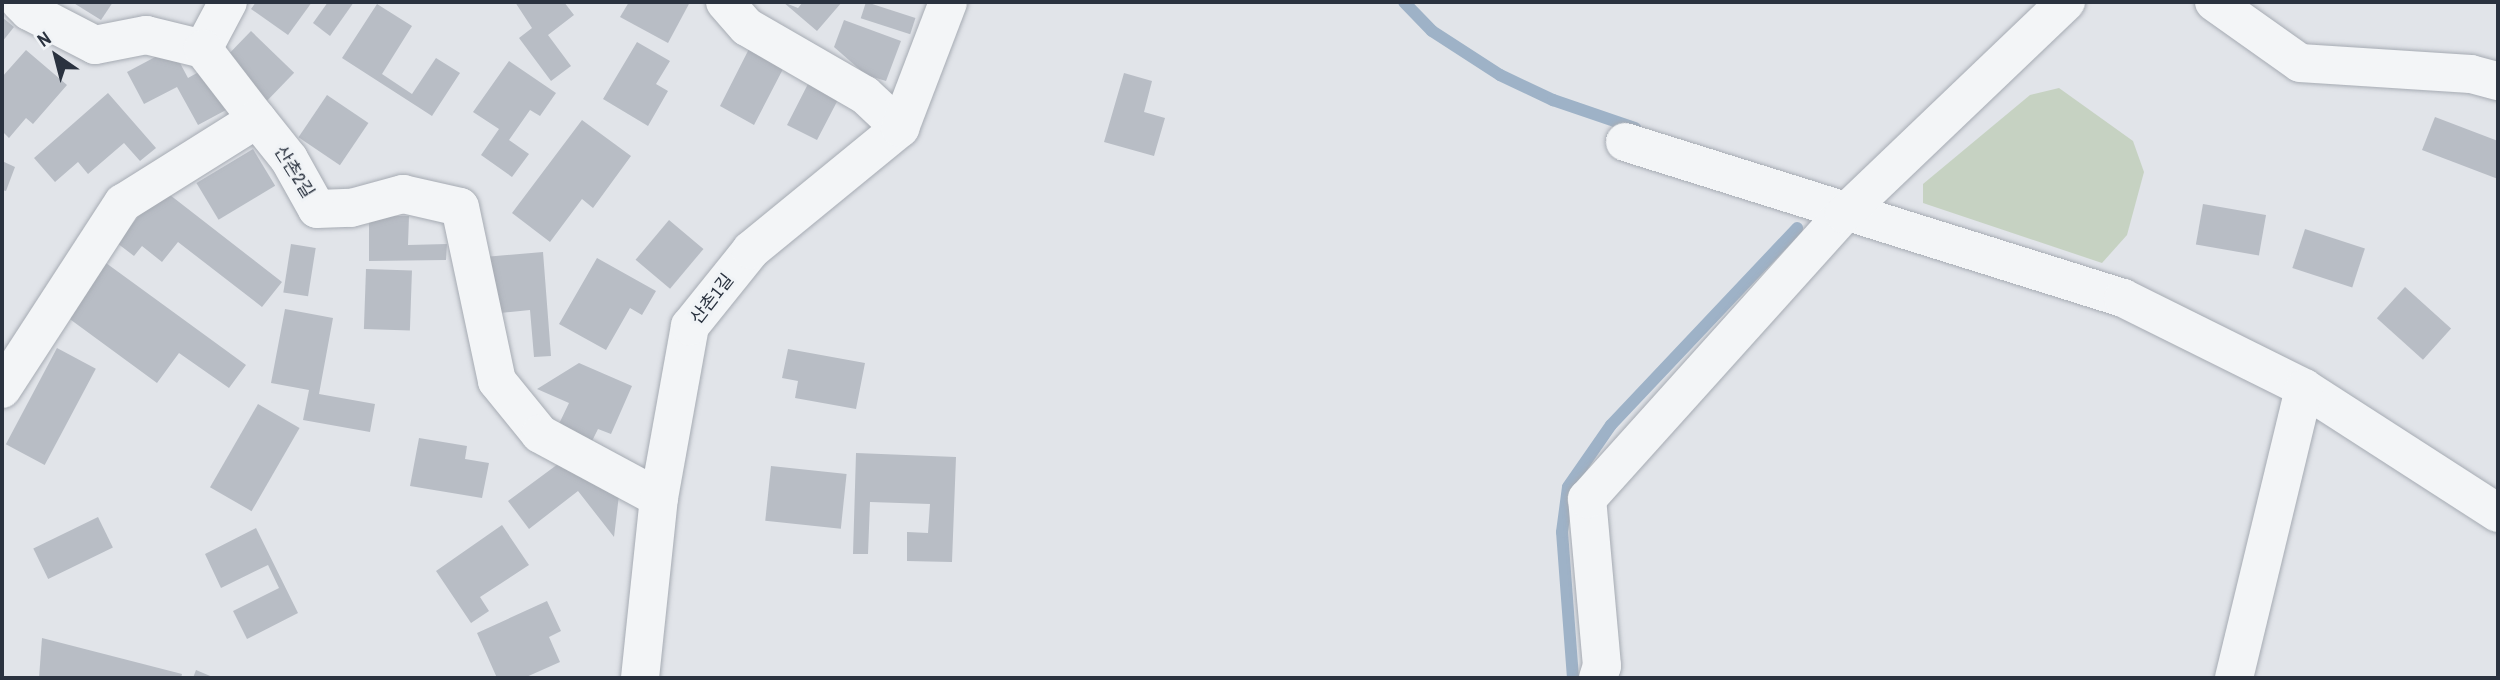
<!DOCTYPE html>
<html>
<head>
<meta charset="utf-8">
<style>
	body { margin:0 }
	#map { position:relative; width:2500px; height:680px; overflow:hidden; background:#e1e4e9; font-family:"Archivo Narrow","Noto Sans KR",sans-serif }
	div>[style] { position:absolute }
	.green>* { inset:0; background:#c6d2c2 }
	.stream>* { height:12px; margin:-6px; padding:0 6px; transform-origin:6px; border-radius:6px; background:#9eb2c7 }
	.building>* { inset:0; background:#b8bdc5; transform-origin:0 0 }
	.roads { filter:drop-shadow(0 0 2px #a6abb3) drop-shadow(0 0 2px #a6abb3) }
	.minor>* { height:38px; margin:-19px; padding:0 19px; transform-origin:19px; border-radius:19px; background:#f3f5f7 }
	span { translate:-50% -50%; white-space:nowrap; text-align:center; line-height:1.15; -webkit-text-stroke:6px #f0f3f6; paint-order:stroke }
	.street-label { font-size:18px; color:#2a323f }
	.frame { position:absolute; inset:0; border:4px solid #2a323f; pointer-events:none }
	.north { position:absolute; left:21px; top:21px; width:70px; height:70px; -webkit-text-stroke:5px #f0f3f6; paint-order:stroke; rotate:325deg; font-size:19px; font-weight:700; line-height:28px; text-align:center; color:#2a323f }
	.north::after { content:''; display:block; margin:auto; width:24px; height:32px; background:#2a323f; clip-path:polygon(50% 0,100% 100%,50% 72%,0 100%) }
</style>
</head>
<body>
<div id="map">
	<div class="green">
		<div style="clip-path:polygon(2059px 88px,2133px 141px,2144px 172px,2127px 235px,2102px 263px,1923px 203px,1923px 184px,2030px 95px)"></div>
	</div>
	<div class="stream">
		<div style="left:1404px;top:2px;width:40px;rotate:46deg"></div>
		<div style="left:1432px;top:31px;width:81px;rotate:32.9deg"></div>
		<div style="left:1500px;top:75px;width:59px;rotate:25.3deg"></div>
		<div style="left:1553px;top:100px;width:87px;rotate:18.9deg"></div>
		<div style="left:1573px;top:678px;width:146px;rotate:-94.3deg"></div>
		<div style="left:1562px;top:532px;width:45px;rotate:-82.4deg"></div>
		<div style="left:1568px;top:487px;width:75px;rotate:-55.3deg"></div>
		<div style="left:1611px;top:425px;width:271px;rotate:-46.6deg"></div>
	</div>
	<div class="building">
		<div style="clip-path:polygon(72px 2px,113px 2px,101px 20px)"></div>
		<div style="clip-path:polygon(256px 2px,312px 2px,288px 35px,251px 9px)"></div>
		<div style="clip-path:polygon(328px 2px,354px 2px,330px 36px,313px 23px)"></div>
		<div style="clip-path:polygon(515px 2px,564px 2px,574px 15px,548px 35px,571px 66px,551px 81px,519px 38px,532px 28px)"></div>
		<div style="clip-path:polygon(629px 2px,690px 2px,668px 43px,620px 17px)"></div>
		<div style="clip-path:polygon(783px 2px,798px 8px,803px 2px,842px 2px,817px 31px)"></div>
		<div style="left:866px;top:2px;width:52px;height:17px;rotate:18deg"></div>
		<div style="clip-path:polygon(377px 4px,412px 26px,382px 74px,412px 94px,436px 58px,460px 73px,432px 116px,342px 58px)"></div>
		<div style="clip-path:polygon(2px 17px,14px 27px,2px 42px)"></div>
		<div style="clip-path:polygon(844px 20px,901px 41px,886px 81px,866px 75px,834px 47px)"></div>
		<div style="left:251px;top:31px;width:60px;height:40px;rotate:44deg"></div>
		<div style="clip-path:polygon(637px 42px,670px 61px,656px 84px,668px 91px,648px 126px,603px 99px)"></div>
		<div style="clip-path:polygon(751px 45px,842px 92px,817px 140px,787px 125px,809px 82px,783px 69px,754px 125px,720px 106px)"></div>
		<div style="clip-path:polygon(172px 48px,188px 78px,204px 69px,226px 110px,198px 125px,177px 87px,144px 104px,127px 72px)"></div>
		<div style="clip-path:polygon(26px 50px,67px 85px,33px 124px,26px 118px,9px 138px,2px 131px,2px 77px)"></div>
		<div style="clip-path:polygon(509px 61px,556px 93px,540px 116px,530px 110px,509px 140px,529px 154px,512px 177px,481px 155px,499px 129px,473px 112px)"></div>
		<div style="clip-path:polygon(1124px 73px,1152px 81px,1144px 112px,1165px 118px,1154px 156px,1104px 142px)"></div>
		<div style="clip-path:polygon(108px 93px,156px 148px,140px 161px,124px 143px,88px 174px,78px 162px,55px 182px,34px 158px)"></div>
		<div style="left:327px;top:95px;width:50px;height:51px;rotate:34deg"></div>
		<div style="clip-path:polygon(2435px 117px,2498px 141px,2498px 179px,2422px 150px)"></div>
		<div style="clip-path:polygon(582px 120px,631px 156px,593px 208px,582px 199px,550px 242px,512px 213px)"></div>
		<div style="left:253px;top:149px;width:43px;height:66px;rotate:59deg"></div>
		<div style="clip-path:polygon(2px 161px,15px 167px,6px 191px,2px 190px)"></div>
		<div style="clip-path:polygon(161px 188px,282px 282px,262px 307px,178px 242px,162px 262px,142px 246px,134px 256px,117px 243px)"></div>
		<div style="left:2203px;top:204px;width:64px;height:41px;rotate:10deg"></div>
		<div style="clip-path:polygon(369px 216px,409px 216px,408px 245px,447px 244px,446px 260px,369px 261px)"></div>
		<div style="left:669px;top:220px;width:45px;height:52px;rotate:40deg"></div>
		<div style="left:2305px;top:229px;width:63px;height:41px;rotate:18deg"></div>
		<div style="left:291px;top:244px;width:25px;height:49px;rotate:9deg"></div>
		<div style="clip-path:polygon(543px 252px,551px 356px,534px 357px,530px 310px,489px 314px,484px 257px)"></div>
		<div style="clip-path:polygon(597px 258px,656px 291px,642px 315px,630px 308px,606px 350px,559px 324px)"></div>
		<div style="clip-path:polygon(106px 263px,246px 365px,229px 388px,179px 353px,157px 383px,67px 317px)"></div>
		<div style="left:366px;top:269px;width:46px;height:60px;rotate:2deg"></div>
		<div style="left:2405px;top:287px;width:62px;height:42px;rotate:42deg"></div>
		<div style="clip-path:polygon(285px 309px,333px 318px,319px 394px,375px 404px,370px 432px,303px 420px,309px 390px,271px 383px)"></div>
		<div style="left:57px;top:348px;width:44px;height:109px;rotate:28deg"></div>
		<div style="clip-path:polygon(788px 349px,865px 363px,856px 409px,795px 398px,798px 381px,782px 378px)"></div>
		<div style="clip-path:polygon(579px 363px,632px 386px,611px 434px,598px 429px,591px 443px,557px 428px,569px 403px,537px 389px)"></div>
		<div style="left:258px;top:404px;width:48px;height:96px;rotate:30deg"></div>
		<div style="clip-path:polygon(419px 438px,467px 446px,465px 459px,489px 463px,482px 498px,410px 486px)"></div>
		<div style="clip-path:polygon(856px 453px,956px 457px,952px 562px,907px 561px,907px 532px,928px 533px,930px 504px,870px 502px,868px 554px,853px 554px)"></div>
		<div style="clip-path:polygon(558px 464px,619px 495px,614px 537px,578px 491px,529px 529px,508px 501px)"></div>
		<div style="left:771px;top:466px;width:76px;height:55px;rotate:6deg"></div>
		<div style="left:98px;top:517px;width:34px;height:72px;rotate:64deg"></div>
		<div style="clip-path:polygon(502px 525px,529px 565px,480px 597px,489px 611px,471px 623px,436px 571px)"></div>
		<div style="clip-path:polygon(256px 528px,298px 613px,247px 639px,233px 611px,279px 588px,268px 565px,221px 588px,205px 554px)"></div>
		<div style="clip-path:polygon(547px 601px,561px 631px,549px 637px,560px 662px,524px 678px,497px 678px,477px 633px)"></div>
		<div style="clip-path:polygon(42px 638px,182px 674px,181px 678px,39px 678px)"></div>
		<div style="clip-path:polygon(196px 670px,215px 678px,193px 678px)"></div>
	</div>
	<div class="roads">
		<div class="minor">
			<div style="left:20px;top:2px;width:13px;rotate:45deg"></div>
			<div style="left:29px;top:11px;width:74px;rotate:27.3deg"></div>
			<div style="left:95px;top:45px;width:52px;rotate:-11.1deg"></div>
			<div style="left:146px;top:35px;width:59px;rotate:13.8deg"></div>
			<div style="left:203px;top:49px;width:53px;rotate:-62deg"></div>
			<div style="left:725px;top:2px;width:33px;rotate:49deg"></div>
			<div style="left:747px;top:27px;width:136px;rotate:30deg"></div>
			<div style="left:865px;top:95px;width:48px;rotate:43.3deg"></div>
			<div style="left:2214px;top:2px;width:105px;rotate:35.3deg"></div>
			<div style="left:2300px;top:63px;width:171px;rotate:3.7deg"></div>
			<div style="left:2471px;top:74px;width:28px;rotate:15deg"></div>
			<div style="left:203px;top:49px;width:88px;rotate:52.4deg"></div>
			<div style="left:1625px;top:142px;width:522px;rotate:17.39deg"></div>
			<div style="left:2123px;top:298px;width:202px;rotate:26.4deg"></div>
			<div style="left:2304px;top:388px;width:231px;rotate:32.8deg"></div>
			<div style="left:2px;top:389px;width:222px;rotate:-57deg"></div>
			<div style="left:123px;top:203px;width:158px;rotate:-32.1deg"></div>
			<div style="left:257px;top:119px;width:51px;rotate:51.3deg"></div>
			<div style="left:289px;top:159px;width:57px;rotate:60.8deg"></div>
			<div style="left:317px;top:209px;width:34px;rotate:-2deg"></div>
			<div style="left:351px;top:208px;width:54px;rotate:-15.1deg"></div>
			<div style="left:403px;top:194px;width:58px;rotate:12.8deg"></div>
			<div style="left:460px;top:207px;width:178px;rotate:78deg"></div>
			<div style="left:497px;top:381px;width:68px;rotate:50.9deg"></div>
			<div style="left:540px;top:434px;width:135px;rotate:28.3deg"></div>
			<div style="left:640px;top:678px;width:181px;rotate:-84deg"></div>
			<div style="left:659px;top:498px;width:175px;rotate:-79.8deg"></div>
			<div style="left:690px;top:326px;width:97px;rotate:-51.2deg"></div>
			<div style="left:751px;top:250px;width:193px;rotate:-39.3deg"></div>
			<div style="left:900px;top:128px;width:135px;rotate:-69.1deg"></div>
			<div style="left:1598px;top:678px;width:13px;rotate:-72deg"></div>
			<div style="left:1602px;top:666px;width:168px;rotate:-95.1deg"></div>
			<div style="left:1587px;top:499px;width:384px;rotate:-48deg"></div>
			<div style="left:1844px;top:214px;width:307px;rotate:-43.7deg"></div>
			<div style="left:2234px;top:678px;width:298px;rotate:-76.4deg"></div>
		</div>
	</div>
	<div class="street-label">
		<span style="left:294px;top:172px;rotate:58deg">산촌2길</span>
		<span style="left:712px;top:299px;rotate:-52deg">산촌1길</span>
	</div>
	<div class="frame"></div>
	<div class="north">N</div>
</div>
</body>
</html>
